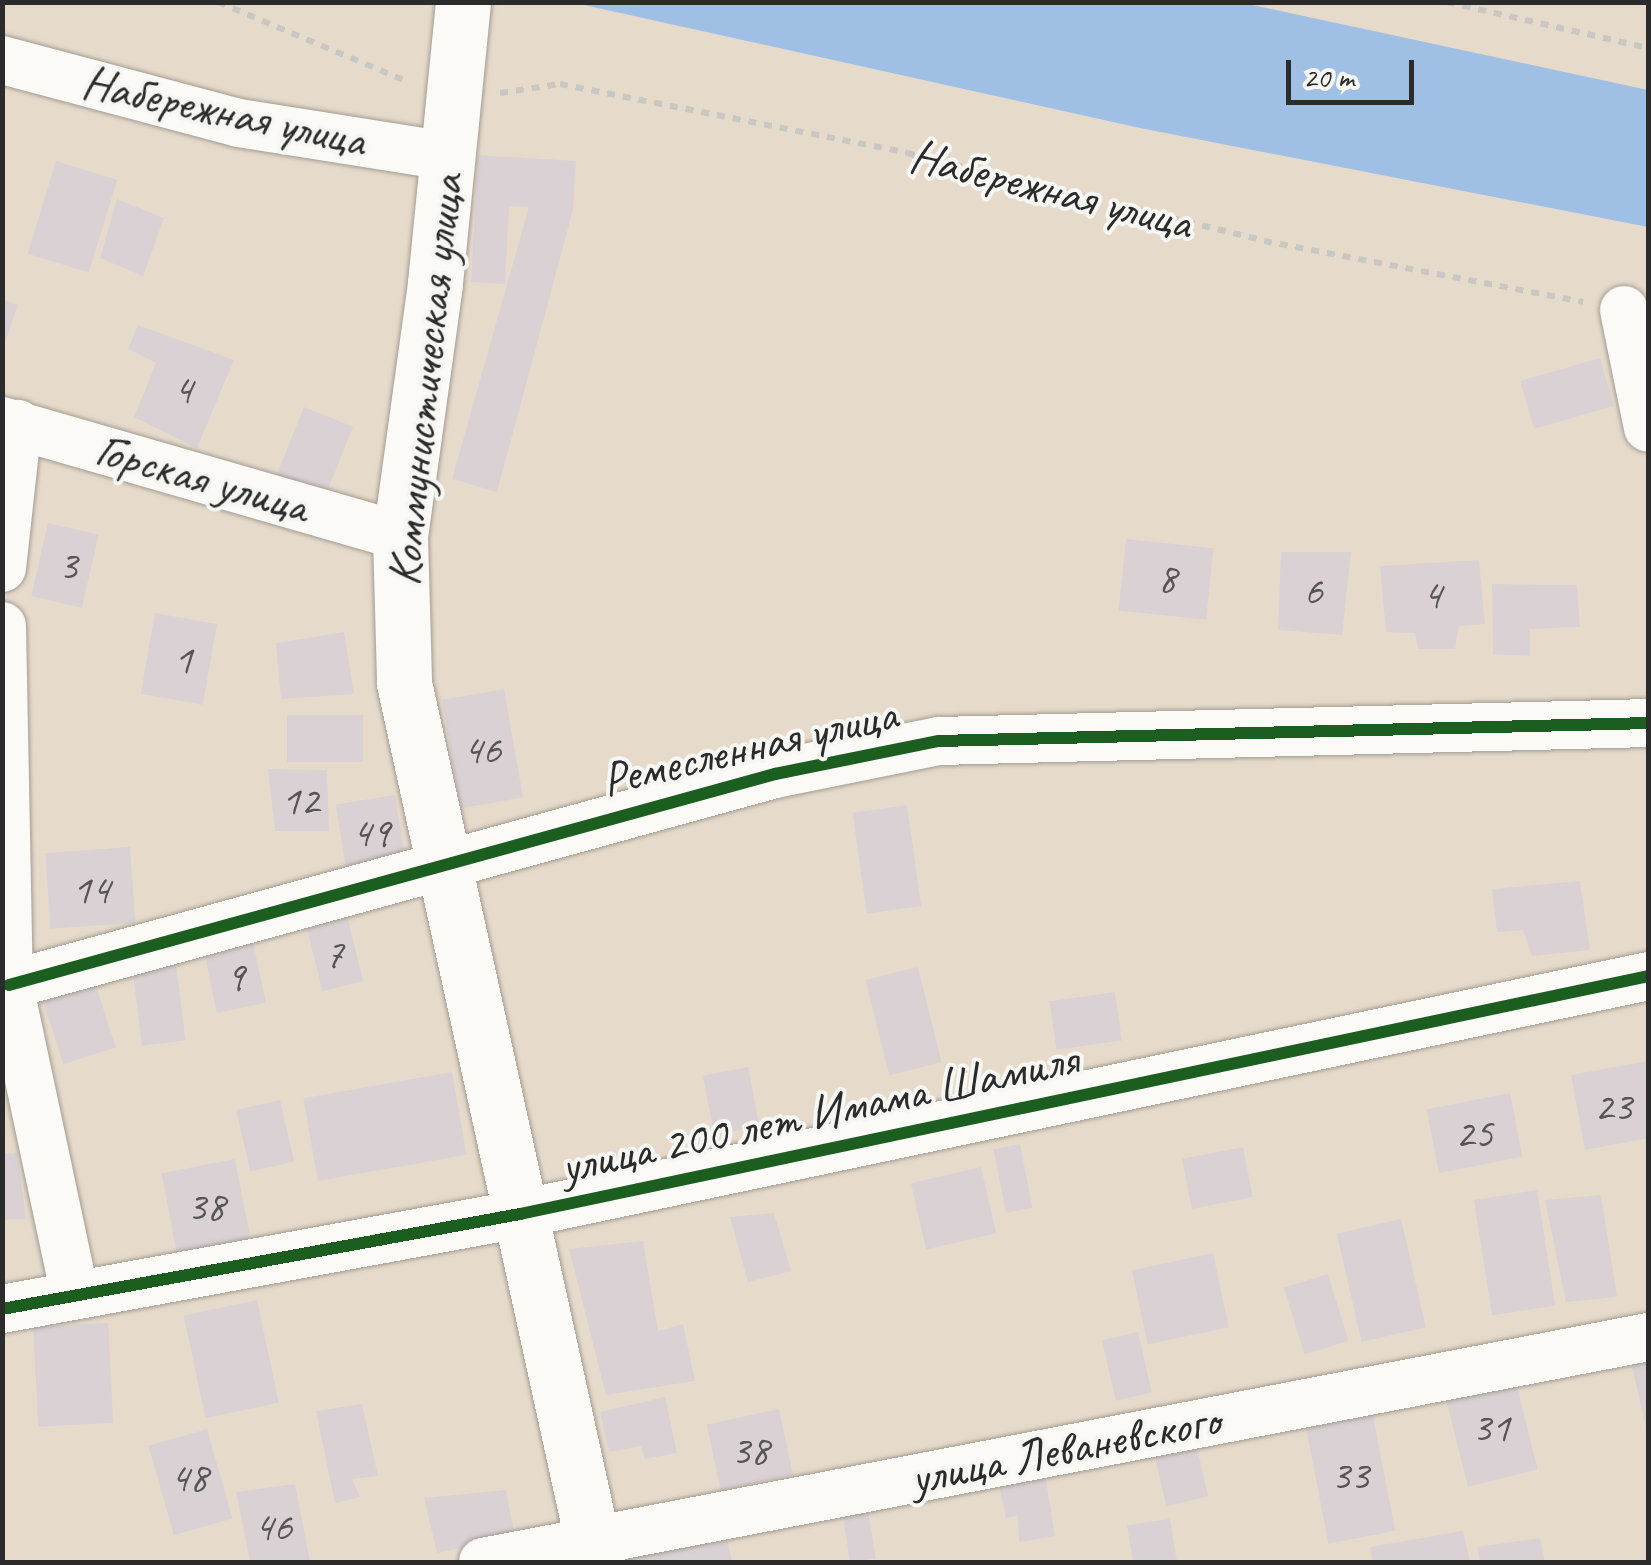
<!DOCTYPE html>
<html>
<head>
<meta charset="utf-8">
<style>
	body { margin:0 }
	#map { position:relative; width:1651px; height:1565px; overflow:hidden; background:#e6dbcb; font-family:Caveat,sans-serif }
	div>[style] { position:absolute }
	.water>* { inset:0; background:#9fc0e4 }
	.building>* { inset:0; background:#dad1d4; transform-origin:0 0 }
	.path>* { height:6px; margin-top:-3px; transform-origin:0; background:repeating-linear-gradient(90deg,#c9c7c2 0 8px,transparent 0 16px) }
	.roads { filter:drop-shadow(0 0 2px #a29c93) drop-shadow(0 0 2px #a29c93) }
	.minor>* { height:48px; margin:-24px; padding:0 24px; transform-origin:24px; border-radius:24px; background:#fbfaf7 }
	.tertiary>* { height:55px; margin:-27.5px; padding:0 27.5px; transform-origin:27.5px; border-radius:27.5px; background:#fbfaf7 }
	.cycleway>* { height:12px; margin:-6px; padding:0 6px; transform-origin:6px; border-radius:6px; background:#1b5e20 }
	span { translate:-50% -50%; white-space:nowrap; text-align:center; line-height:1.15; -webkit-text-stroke:8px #f6f6f2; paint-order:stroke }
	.number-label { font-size:42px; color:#575455 }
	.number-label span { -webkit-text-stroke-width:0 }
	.street-label { font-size:48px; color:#2b2b2b }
	.frame { position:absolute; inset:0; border:5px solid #2b2b2b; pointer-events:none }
	.scale { position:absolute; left:1286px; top:60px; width:128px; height:45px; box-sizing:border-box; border:5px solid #2b2b2b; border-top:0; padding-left:12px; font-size:30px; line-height:35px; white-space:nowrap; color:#2b2b2b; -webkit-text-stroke:8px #f6f6f2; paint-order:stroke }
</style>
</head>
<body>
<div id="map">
	<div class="water">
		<div style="clip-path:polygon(575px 3px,1243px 3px,1648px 90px,1648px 227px,1140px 128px)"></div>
	</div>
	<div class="building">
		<div style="clip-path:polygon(478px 155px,576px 161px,573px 210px,497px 492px,452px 479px,529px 207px,509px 206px,505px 284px,471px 282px)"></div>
		<div style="left:56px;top:161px;width:64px;height:97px;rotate:17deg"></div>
		<div style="clip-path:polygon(117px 199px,164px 218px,143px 276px,100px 258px)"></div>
		<div style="clip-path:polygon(2px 299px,18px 305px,3px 349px,2px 349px)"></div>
		<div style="clip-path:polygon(138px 325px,234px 360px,197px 448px,134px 417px,156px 363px,128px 349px)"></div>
		<div style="left:1600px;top:358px;width:50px;height:83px;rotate:74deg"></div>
		<div style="left:304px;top:407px;width:53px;height:75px;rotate:22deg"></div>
		<div style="left:48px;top:523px;width:52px;height:75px;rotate:13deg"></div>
		<div style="left:1126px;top:539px;width:88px;height:72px;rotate:6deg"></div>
		<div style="clip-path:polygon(1281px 552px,1351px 552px,1342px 635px,1278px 630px)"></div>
		<div style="clip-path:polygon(1479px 560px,1485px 624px,1459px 626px,1455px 649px,1418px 649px,1415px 633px,1386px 632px,1380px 566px)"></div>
		<div style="clip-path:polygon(1492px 584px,1577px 585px,1580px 627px,1530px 629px,1530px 656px,1493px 654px)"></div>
		<div style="left:155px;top:613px;width:63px;height:82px;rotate:10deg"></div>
		<div style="clip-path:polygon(344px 632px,354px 694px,281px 699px,276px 643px)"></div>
		<div style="left:504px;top:689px;width:110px;height:63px;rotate:80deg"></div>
		<div style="left:287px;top:715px;width:76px;height:47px"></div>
		<div style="clip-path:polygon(268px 769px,327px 770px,329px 831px,275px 831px)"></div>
		<div style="left:395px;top:795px;width:69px;height:60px;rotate:81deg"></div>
		<div style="left:907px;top:805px;width:102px;height:55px;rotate:82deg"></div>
		<div style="left:130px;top:847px;width:76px;height:85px;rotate:86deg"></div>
		<div style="clip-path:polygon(1580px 881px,1590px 950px,1532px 956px,1523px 930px,1497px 932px,1492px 889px)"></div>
		<div style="left:347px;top:916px;width:67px;height:42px;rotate:76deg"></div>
		<div style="left:253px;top:942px;width:62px;height:50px;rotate:78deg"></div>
		<div style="left:176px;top:963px;width:78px;height:44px;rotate:83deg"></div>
		<div style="left:918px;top:967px;width:98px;height:54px;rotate:76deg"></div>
		<div style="left:92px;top:974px;width:77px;height:55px;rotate:72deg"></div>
		<div style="left:1115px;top:992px;width:49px;height:66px;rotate:82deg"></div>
		<div style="clip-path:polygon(1648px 1061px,1648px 1138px,1585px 1150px,1571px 1075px)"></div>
		<div style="left:748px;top:1067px;width:60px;height:46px;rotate:79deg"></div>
		<div style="left:452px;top:1072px;width:84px;height:151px;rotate:80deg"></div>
		<div style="left:1510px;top:1093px;width:65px;height:85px;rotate:79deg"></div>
		<div style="left:280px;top:1100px;width:63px;height:45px;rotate:77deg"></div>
		<div style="left:1020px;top:1144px;width:65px;height:27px;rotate:79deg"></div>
		<div style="left:1243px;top:1147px;width:51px;height:62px;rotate:79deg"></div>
		<div style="clip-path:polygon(17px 1153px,26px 1219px,2px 1220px,2px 1154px)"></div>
		<div style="left:235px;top:1159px;width:83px;height:75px;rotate:79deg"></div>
		<div style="left:981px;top:1167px;width:68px;height:72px;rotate:77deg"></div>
		<div style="left:1537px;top:1190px;width:117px;height:64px;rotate:81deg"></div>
		<div style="clip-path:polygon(1601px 1195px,1617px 1297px,1566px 1302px,1545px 1200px)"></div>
		<div style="clip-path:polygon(774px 1213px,791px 1271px,748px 1282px,730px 1217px)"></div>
		<div style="left:1401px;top:1219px;width:111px;height:66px;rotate:77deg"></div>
		<div style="clip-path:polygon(643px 1241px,658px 1331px,683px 1324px,695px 1381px,606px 1395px,569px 1249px)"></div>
		<div style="left:1213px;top:1253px;width:76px;height:83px;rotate:78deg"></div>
		<div style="left:1328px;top:1274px;width:70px;height:46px;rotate:73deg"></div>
		<div style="left:257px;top:1300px;width:105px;height:75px;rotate:78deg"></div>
		<div style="left:108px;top:1323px;width:100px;height:75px;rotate:87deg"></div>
		<div style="left:1138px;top:1332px;width:62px;height:37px;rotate:77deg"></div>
		<div style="clip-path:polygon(1648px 1346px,1648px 1432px,1647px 1432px,1628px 1349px)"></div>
		<div style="left:1515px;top:1378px;width:94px;height:72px;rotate:76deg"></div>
		<div style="clip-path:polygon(665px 1397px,677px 1453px,645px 1459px,641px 1446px,609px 1452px,600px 1412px)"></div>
		<div style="clip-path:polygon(362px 1404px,378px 1476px,352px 1479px,360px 1497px,335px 1503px,316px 1411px)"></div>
		<div style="left:779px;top:1409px;width:67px;height:74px;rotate:78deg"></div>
		<div style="left:1372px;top:1411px;width:122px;height:68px;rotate:79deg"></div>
		<div style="left:207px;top:1429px;width:93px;height:61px;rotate:74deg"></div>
		<div style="left:1195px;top:1439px;width:59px;height:43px;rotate:77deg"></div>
		<div style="clip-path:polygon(1045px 1474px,1055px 1536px,1019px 1542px,1018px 1515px,1006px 1518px,998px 1480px)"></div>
		<div style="clip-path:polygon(295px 1484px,310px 1562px,250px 1562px,236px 1492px)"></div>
		<div style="clip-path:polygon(506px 1490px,515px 1537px,437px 1553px,424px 1498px)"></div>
		<div style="left:868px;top:1509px;width:50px;height:26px;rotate:81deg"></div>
		<div style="clip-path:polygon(1170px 1519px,1177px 1562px,1133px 1562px,1127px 1525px)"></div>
		<div style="clip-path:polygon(725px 1529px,732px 1562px,626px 1562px,624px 1552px)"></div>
		<div style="clip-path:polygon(1463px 1531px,1470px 1562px,1373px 1562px,1370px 1547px)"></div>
		<div style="clip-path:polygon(1540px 1538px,1545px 1562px,1480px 1562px,1477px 1547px)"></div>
	</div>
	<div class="path">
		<div style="left:218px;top:2px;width:204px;rotate:22.8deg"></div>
		<div style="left:1447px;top:2px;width:206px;rotate:12.9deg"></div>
		<div style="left:500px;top:93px;width:61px;rotate:-8.5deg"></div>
		<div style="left:560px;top:84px;width:354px;rotate:11.2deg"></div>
		<div style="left:907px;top:153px;width:368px;rotate:13.8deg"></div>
		<div style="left:1264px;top:241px;width:325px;rotate:10.8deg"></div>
	</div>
	<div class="roads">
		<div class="minor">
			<div style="left:2px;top:60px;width:245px;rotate:14.9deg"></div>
			<div style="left:239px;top:123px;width:211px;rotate:9deg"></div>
			<div style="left:1624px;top:310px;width:120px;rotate:78.5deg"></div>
			<div style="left:2px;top:421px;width:414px;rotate:16.1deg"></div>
			<div style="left:2px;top:568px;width:145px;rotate:-83.7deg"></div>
			<div style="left:2px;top:626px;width:359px;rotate:88.9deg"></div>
			<div style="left:9px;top:985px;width:317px;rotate:78deg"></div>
			<div style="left:9px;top:985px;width:795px;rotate:-15.4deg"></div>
			<div style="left:775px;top:774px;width:167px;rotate:-11.4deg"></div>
			<div style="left:939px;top:741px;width:709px;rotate:-1.45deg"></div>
			<div style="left:2px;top:1309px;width:527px;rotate:-10.39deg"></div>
			<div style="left:520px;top:1214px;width:1153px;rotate:-11.91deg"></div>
			<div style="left:483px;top:1562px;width:1187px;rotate:-10.93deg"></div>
		</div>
		<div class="tertiary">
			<div style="left:463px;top:2px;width:283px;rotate:95.7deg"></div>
			<div style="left:435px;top:284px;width:254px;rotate:97.9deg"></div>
			<div style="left:400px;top:536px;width:147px;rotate:88.4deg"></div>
			<div style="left:404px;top:683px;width:900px;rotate:77.62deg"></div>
		</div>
	</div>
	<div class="cycleway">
		<div style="left:9px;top:985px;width:795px;rotate:-15.4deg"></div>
		<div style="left:775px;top:774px;width:167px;rotate:-11.4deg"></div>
		<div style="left:939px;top:741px;width:709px;rotate:-1.45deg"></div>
		<div style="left:2px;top:1309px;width:527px;rotate:-10.39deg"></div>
		<div style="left:520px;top:1214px;width:1153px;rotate:-11.91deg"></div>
	</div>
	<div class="number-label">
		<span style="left:183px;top:390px">4</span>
		<span style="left:68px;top:566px">3</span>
		<span style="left:1167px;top:579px">8</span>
		<span style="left:1313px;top:591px">6</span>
		<span style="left:1432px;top:595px">4</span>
		<span style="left:183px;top:660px">1</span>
		<span style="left:482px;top:750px">46</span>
		<span style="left:300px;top:801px">12</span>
		<span style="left:371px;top:833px">49</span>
		<span style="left:91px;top:890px">14</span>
		<span style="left:334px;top:954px">7</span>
		<span style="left:235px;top:977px">9</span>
		<span style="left:1613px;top:1107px">23</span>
		<span style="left:1474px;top:1134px">25</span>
		<span style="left:206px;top:1207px">38</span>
		<span style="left:1491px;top:1428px">31</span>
		<span style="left:750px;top:1451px">38</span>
		<span style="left:1350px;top:1476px">33</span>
		<span style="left:189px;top:1478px">48</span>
		<span style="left:273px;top:1527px">46</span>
	</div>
	<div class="street-label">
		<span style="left:224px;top:111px;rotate:12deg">Набережная улица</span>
		<span style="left:1051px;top:189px;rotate:14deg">Набережная улица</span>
		<span style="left:425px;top:380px;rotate:-84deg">Коммунистическая улица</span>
		<span style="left:202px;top:478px;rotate:16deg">Горская улица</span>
		<span style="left:749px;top:747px;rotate:-13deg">Ремесленная улица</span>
		<span style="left:819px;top:1113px;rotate:-12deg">улица 200 лет Имама Шамиля</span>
		<span style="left:1065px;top:1449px;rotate:-11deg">улица Леваневского</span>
	</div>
	<div class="frame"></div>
	<div class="scale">20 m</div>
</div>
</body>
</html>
